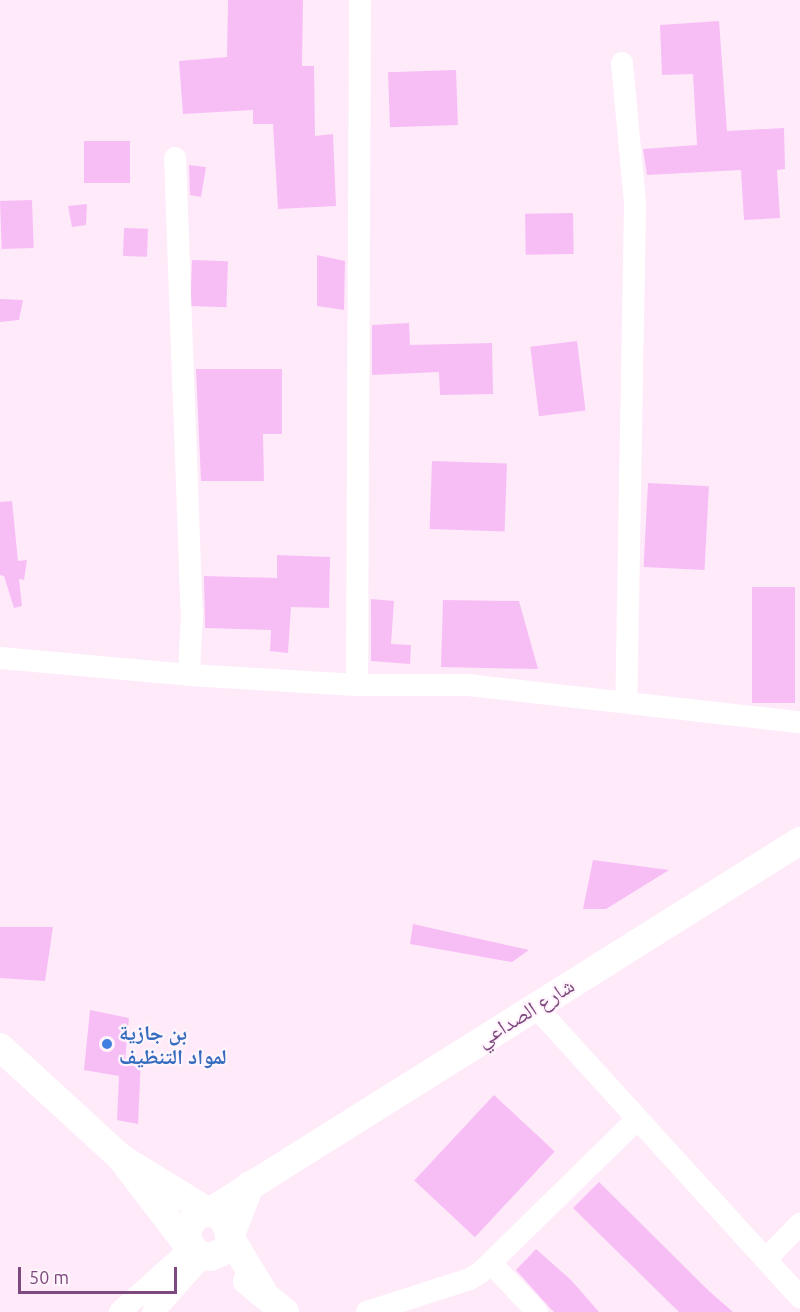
<!DOCTYPE html>
<html>
<head>
<meta charset="utf-8">
<style>
	body { margin:0 }
	#map { position:relative; width:800px; height:1312px; overflow:hidden; background:#ffeafa; font-family:Ubuntu,"Noto Naskh Arabic",sans-serif }
	div>[style] { position:absolute }
	.building>* { inset:0; background:#f7bef6; transform-origin:0 0 }
	.minor>* { height:22px; margin:-11px; padding:0 11px; transform-origin:11px; border-radius:11px; background:#fff }
	.tertiary>* { height:28px; margin:-14px; padding:0 14px; transform-origin:14px; border-radius:14px; background:#fff }
	.dots>* { width:16px; height:16px; translate:-50% -50%; box-sizing:border-box; border:3px solid #fff3fc; border-radius:50% }
	span { translate:-50% -50%; white-space:nowrap; text-align:center; line-height:1.15; -webkit-text-stroke:4.5px #fff3fc; paint-order:stroke }
	.street-label { font-size:21px; color:#7d497e }
	.shop-label { font-size:21px; color:#366cbe; font-weight:700 }
	.left { translate:0 -50%; text-align:left }
	.scale { position:absolute; left:18px; top:1267px; width:159px; height:27px; box-sizing:border-box; border:3px solid #7d497e; border-top:0; padding-left:8px; font-size:18px; line-height:21px; white-space:nowrap; color:#7d497e; -webkit-text-stroke:4px #fff3fc; paint-order:stroke }
</style>
</head>
<body>
<div id="map">
	<div class="building">
		<div style="clip-path:polygon(228px 0,303px 0,302px 66px,314px 66px,315px 136px,333px 134px,336px 206px,278px 209px,273px 124px,253px 124px,253px 110px,183px 114px,179px 61px,227px 57px)"></div>
		<div style="clip-path:polygon(719px 21px,727px 131px,784px 128px,785px 169px,777px 170px,780px 218px,744px 220px,741px 170px,647px 175px,643px 149px,697px 145px,693px 74px,662px 75px,660px 25px)"></div>
		<div style="left:456px;top:70px;width:55px;height:68px;rotate:88deg"></div>
		<div style="left:84px;top:141px;width:46px;height:42px"></div>
		<div style="clip-path:polygon(189px 165px,206px 167px,201px 197px,190px 195px)"></div>
		<div style="left:32px;top:200px;width:48px;height:32px;rotate:88deg"></div>
		<div style="clip-path:polygon(87px 204px,86px 225px,72px 227px,68px 206px)"></div>
		<div style="left:573px;top:213px;width:41px;height:48px;rotate:89deg"></div>
		<div style="left:124px;top:228px;width:24px;height:28px;rotate:2deg"></div>
		<div style="clip-path:polygon(317px 255px,345px 261px,344px 310px,317px 306px)"></div>
		<div style="left:192px;top:260px;width:36px;height:46px;rotate:2deg"></div>
		<div style="clip-path:polygon(0 299px,23px 300px,19px 320px,0 322px)"></div>
		<div style="clip-path:polygon(409px 323px,410px 345px,492px 343px,493px 394px,440px 395px,439px 372px,372px 375px,372px 325px)"></div>
		<div style="left:577px;top:341px;width:70px;height:47px;rotate:83deg"></div>
		<div style="clip-path:polygon(196px 369px,282px 369px,282px 434px,263px 434px,264px 481px,201px 481px)"></div>
		<div style="left:432px;top:461px;width:75px;height:68px;rotate:2deg"></div>
		<div style="left:648px;top:483px;width:61px;height:84px;rotate:3deg"></div>
		<div style="clip-path:polygon(12px 501px,18px 561px,27px 560px,24px 580px,19px 579px,22px 606px,14px 608px,4px 576px,0 575px,0 502px)"></div>
		<div style="clip-path:polygon(277px 555px,330px 557px,329px 608px,291px 607px,288px 653px,270px 651px,271px 630px,205px 628px,204px 576px,277px 578px)"></div>
		<div style="left:752px;top:587px;width:43px;height:116px"></div>
		<div style="clip-path:polygon(371px 599px,394px 601px,391px 644px,411px 645px,410px 664px,371px 661px)"></div>
		<div style="clip-path:polygon(443px 600px,519px 601px,538px 669px,441px 667px)"></div>
		<div style="clip-path:polygon(593px 860px,669px 870px,606px 909px,583px 909px)"></div>
		<div style="clip-path:polygon(413px 924px,529px 950px,512px 962px,410px 944px)"></div>
		<div style="clip-path:polygon(0 927px,53px 927px,45px 981px,0 978px)"></div>
		<div style="clip-path:polygon(90px 1010px,129px 1018px,125px 1061px,141px 1059px,138px 1124px,117px 1120px,119px 1076px,84px 1070px)"></div>
		<div style="left:494px;top:1095px;width:83px;height:117px;rotate:43deg"></div>
		<div style="clip-path:polygon(599px 1182px,710px 1292px,733px 1312px,679px 1312px,573px 1208px)"></div>
		<div style="clip-path:polygon(536px 1249px,571px 1280px,599px 1312px,554px 1312px,550px 1308px,516px 1270px)"></div>
	</div>
	<div class="minor">
		<div style="left:622px;top:63px;width:142px;rotate:84.7deg"></div>
		<div style="left:635px;top:204px;width:498px;rotate:91deg"></div>
		<div style="left:175px;top:158px;width:455px;rotate:87.9deg"></div>
		<div style="left:192px;top:613px;width:62px;rotate:92.8deg"></div>
		<div style="left:0;top:658px;width:190px;rotate:5.1deg"></div>
		<div style="left:189px;top:675px;width:168px;rotate:3.4deg"></div>
		<div style="left:357px;top:685px;width:111px"></div>
		<div style="left:468px;top:685px;width:334px;rotate:6.4deg"></div>
		<div style="left:357px;top:685px;width:685px;rotate:-89.75deg"></div>
		<div style="left:535px;top:1006px;width:394px;rotate:47.7deg"></div>
		<div style="left:766px;top:1259px;width:49px;rotate:-45.8deg"></div>
		<div style="left:491px;top:1263px;width:67px;rotate:46.8deg"></div>
		<div style="left:120px;top:1312px;width:94px;rotate:-42deg"></div>
		<div style="left:153px;top:1312px;width:75px;rotate:-48.2deg"></div>
		<div style="left:367px;top:1312px;width:108px;rotate:-17.8deg"></div>
		<div style="left:470px;top:1279px;width:13px;rotate:-32deg"></div>
		<div style="left:481px;top:1272px;width:219px;rotate:-44.4deg"></div>
	</div>
	<div class="tertiary">
		<div style="left:0;top:1047px;width:164px;rotate:42.5deg"></div>
		<div style="left:121px;top:1158px;width:107px;rotate:52.6deg"></div>
		<div style="left:121px;top:1158px;width:103px;rotate:31.5deg"></div>
		<div style="left:209px;top:1212px;width:698px;rotate:-32.12deg"></div>
		<div style="left:250px;top:1185px;width:56px;rotate:111deg"></div>
		<div style="left:230px;top:1237px;width:8px;rotate:104deg"></div>
		<div style="left:228px;top:1245px;width:7px;rotate:124deg"></div>
		<div style="left:224px;top:1251px;width:14px;rotate:155deg"></div>
		<div style="left:211px;top:1257px;width:15px;rotate:-169deg"></div>
		<div style="left:196px;top:1254px;width:22px;rotate:-120deg"></div>
		<div style="left:185px;top:1235px;width:21px;rotate:-62deg"></div>
		<div style="left:195px;top:1216px;width:15px;rotate:-16deg"></div>
		<div style="left:209px;top:1212px;width:15px;rotate:20deg"></div>
		<div style="left:223px;top:1217px;width:21px;rotate:71deg"></div>
		<div style="left:230px;top:1237px;width:62px;rotate:58.9deg"></div>
		<div style="left:247px;top:1281px;width:49px;rotate:39.2deg"></div>
	</div>
	<div class="dots">
		<div style="left:107px;top:1044px;background:#3f7fe0"></div>
	</div>
	<div class="street-label">
		<span style="left:525px;top:1012px;rotate:-32deg">شارع الصداعي</span>
	</div>
	<div class="shop-label">
		<span class="left" style="left:119px;top:1044px">بن جازية<br>لمواد التنظيف</span>
	</div>
	<div class="scale">50 m</div>
</div>
</body>
</html>
